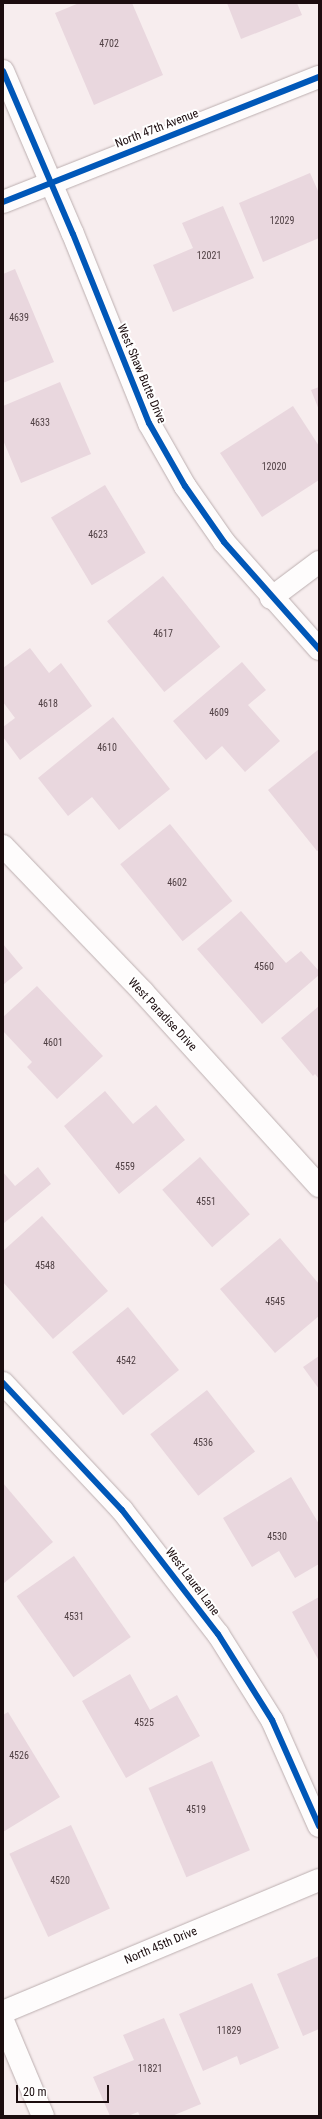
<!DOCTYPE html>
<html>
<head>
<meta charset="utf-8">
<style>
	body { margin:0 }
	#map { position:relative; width:322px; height:2119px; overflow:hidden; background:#f7edee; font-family:"Roboto Condensed",sans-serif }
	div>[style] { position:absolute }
	.building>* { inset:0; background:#e9d7de; transform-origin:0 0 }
	.roads { filter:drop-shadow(0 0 1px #bcafb0) drop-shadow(0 0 1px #bcafb0) }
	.street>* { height:22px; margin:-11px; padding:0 11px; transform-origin:11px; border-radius:11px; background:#fefcfc }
	.secondary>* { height:22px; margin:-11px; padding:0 11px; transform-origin:11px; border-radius:11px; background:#fefcfc }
	.cycleway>* { height:6px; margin:-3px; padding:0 3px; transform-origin:3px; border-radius:3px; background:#0057b8 }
	span { translate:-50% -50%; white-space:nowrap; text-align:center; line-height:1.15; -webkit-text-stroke:4px #fff; paint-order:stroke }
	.number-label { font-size:10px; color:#504044 }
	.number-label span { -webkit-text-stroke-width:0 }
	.street-label { font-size:12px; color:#1c0d0f }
	.frame { position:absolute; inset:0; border:4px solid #1c0d0f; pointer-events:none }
	.scale { position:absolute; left:16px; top:2085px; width:93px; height:18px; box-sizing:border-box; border:2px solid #1c0d0f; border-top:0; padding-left:5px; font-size:12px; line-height:14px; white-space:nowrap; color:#1c0d0f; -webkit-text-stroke:3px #fff; paint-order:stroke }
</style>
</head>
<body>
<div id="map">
	<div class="building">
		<div style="clip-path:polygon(79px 3px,132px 3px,163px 75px,94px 105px,55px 13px)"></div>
		<div style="clip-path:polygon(227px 3px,297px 3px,302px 15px,241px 39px)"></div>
		<div style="clip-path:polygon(310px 173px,319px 193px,319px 238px,263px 262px,239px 203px)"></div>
		<div style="clip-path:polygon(223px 206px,254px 278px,173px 312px,153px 265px,193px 248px,182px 223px)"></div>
		<div style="clip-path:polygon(15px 269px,54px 362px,3px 383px,3px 274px)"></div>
		<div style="clip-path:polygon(60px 382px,91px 454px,21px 483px,3px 440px,3px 406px)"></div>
		<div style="clip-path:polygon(319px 387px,319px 410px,311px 390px)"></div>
		<div style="clip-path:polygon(293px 406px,319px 446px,319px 480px,262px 517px,220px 453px)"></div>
		<div style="left:105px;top:485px;width:79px;height:63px;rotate:59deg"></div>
		<div style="left:163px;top:576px;width:91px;height:72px;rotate:51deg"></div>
		<div style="clip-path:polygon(30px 648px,49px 673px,61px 663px,92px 706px,20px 760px,3px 737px,3px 727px,15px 718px,3px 702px,3px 668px)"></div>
		<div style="clip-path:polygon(242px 662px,266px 690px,248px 705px,280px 741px,245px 772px,222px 746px,206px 760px,173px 721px)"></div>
		<div style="clip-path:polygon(113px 717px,170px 789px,119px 830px,92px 797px,68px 816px,38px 778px)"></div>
		<div style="clip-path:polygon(319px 749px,319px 850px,317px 851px,268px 790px)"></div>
		<div style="left:170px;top:824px;width:99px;height:64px;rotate:51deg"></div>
		<div style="clip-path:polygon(241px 911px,286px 963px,301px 951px,319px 971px,319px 975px,262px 1024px,197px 949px)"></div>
		<div style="clip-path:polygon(3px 944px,23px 968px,3px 985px)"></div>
		<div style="clip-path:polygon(37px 986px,103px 1056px,57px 1099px,27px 1067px,32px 1062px,3px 1031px,3px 1017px)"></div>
		<div style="clip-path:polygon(319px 1006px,319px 1079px,315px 1074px,313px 1076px,281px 1038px)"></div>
		<div style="clip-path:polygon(105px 1091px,133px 1124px,156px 1105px,185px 1140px,119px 1194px,64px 1126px)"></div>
		<div style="left:200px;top:1157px;width:76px;height:50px;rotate:49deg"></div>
		<div style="clip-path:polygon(38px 1167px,51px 1184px,3px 1224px,3px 1172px,15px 1186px)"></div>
		<div style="clip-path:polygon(42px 1216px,108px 1291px,53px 1339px,3px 1282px,3px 1251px)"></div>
		<div style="clip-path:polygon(280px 1238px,319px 1284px,319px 1316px,275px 1353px,220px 1289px)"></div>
		<div style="left:128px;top:1307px;width:81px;height:72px;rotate:51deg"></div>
		<div style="clip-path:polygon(319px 1356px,319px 1389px,303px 1367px)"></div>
		<div style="left:207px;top:1390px;width:78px;height:72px;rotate:52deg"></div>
		<div style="clip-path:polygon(291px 1477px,319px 1524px,319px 1564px,295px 1578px,279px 1551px,252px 1567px,223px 1518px)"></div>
		<div style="clip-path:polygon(3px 1483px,53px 1542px,3px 1584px)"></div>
		<div style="left:74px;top:1556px;width:99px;height:70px;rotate:55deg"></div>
		<div style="clip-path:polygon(319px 1597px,319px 1661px,292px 1612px)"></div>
		<div style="clip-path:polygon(130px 1674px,150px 1710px,177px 1695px,200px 1736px,126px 1778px,82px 1701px)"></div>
		<div style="clip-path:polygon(8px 1712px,60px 1797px,3px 1832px,3px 1715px)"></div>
		<div style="left:212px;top:1761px;width:97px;height:69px;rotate:67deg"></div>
		<div style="left:71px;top:1825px;width:92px;height:68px;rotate:65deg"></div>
		<div style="clip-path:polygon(319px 1956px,319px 2029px,303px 2036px,277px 1974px)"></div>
		<div style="clip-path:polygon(252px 1983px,279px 2048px,240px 2065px,237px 2056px,203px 2071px,179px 2014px)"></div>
		<div style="clip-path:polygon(164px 2018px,201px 2104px,172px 2116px,140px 2116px,138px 2112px,128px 2116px,110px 2116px,93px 2077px,134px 2060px,123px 2035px)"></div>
	</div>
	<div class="roads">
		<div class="street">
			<div style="left:3px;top:71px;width:177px;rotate:66.8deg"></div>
			<div style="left:73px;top:234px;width:204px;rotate:68.1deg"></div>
			<div style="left:149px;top:423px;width:73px;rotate:60.3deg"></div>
			<div style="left:185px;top:486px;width:68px;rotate:55.1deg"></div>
			<div style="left:224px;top:542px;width:143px;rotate:48.4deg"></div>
			<div style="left:271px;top:598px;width:60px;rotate:-36.9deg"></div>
			<div style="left:3px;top:846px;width:202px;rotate:46.2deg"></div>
			<div style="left:143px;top:992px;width:262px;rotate:47.8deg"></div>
			<div style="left:3px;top:1383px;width:174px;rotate:46.9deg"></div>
			<div style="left:122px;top:1510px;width:157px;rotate:52.3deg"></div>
			<div style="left:218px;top:1634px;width:102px;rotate:57.9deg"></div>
			<div style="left:272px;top:1720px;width:116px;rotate:66.1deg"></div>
			<div style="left:3px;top:2012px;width:342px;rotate:-22.7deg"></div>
			<div style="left:3px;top:2021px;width:103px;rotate:67.2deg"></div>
		</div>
		<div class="secondary">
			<div style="left:3px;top:202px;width:340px;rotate:-21.6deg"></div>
		</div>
	</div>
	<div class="cycleway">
		<div style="left:3px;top:71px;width:177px;rotate:66.8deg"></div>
		<div style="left:73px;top:234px;width:204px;rotate:68.1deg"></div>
		<div style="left:149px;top:423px;width:73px;rotate:60.3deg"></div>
		<div style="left:185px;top:486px;width:68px;rotate:55.1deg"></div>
		<div style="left:224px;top:542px;width:143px;rotate:48.4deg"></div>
		<div style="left:3px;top:202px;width:340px;rotate:-21.6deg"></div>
		<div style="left:3px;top:1383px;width:174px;rotate:46.9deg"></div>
		<div style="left:122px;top:1510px;width:157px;rotate:52.3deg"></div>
		<div style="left:218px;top:1634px;width:102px;rotate:57.9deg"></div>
		<div style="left:272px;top:1720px;width:116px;rotate:66.1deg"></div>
	</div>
	<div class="number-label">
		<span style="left:109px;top:44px">4702</span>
		<span style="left:282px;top:221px">12029</span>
		<span style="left:209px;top:256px">12021</span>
		<span style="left:19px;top:318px">4639</span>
		<span style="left:40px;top:423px">4633</span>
		<span style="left:274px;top:467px">12020</span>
		<span style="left:98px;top:535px">4623</span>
		<span style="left:163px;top:634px">4617</span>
		<span style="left:48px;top:704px">4618</span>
		<span style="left:219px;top:713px">4609</span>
		<span style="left:107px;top:748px">4610</span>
		<span style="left:177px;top:883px">4602</span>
		<span style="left:264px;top:967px">4560</span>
		<span style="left:53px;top:1043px">4601</span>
		<span style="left:125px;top:1167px">4559</span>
		<span style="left:206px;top:1202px">4551</span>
		<span style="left:45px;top:1266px">4548</span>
		<span style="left:275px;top:1302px">4545</span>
		<span style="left:126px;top:1361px">4542</span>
		<span style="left:203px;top:1443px">4536</span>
		<span style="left:277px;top:1537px">4530</span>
		<span style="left:74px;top:1617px">4531</span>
		<span style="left:144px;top:1723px">4525</span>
		<span style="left:19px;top:1756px">4526</span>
		<span style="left:196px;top:1810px">4519</span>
		<span style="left:60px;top:1881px">4520</span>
		<span style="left:229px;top:2031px">11829</span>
		<span style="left:150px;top:2069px">11821</span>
	</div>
	<div class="street-label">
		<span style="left:157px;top:129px;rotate:-21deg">North 47th Avenue</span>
		<span style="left:141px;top:374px;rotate:67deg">West Shaw Butte Drive</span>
		<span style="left:162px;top:1015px;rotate:47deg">West Paradise Drive</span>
		<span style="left:192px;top:1582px;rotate:53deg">West Laurel Lane</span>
		<span style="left:161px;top:1946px;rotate:-23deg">North 45th Drive</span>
	</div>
	<div class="frame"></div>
	<div class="scale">20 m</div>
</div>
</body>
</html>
